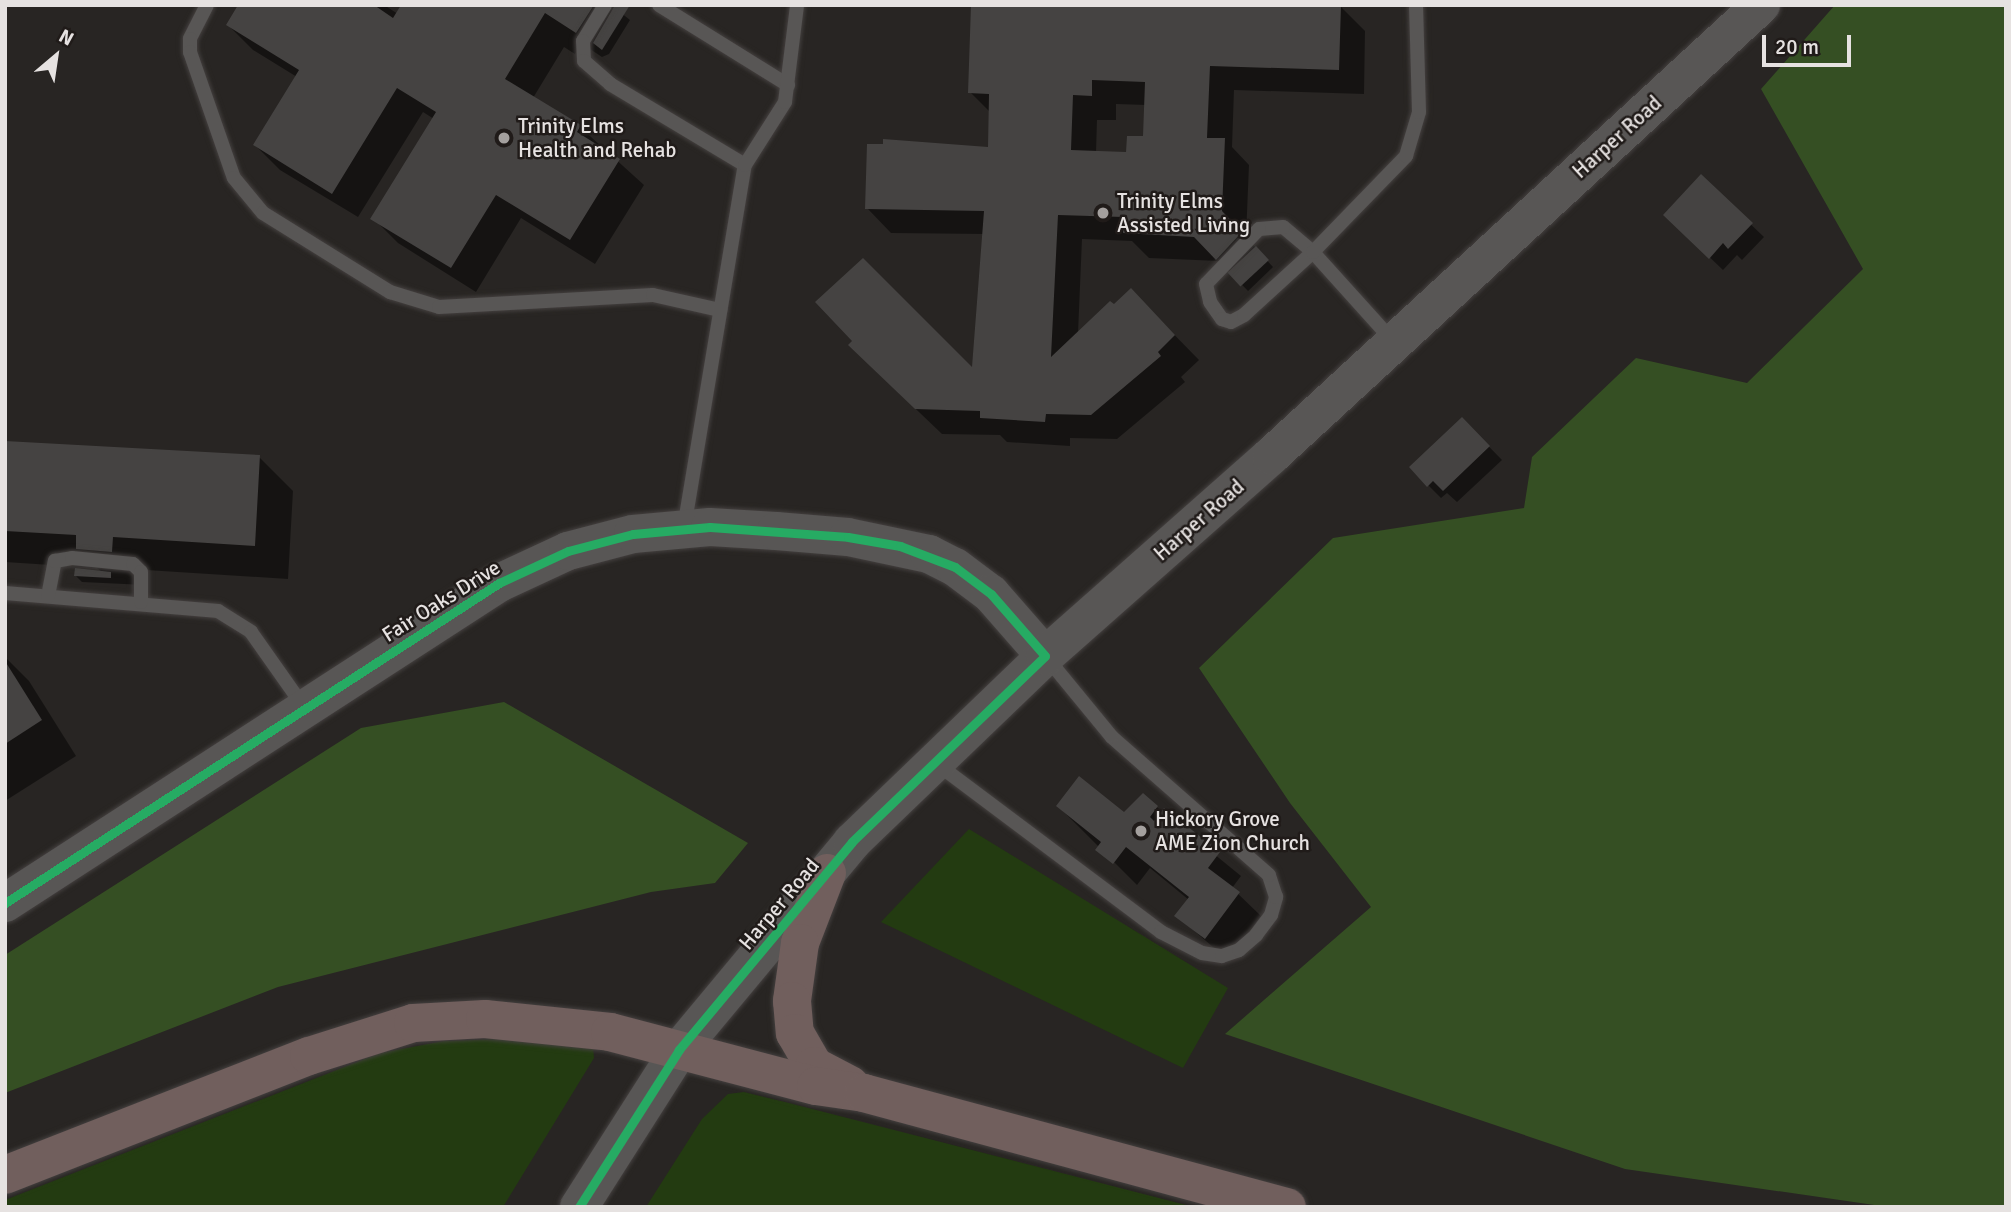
<!DOCTYPE html>
<html>
<head>
<meta charset="utf-8">
<style>
	body { margin:0 }
	#map { position:relative; width:2011px; height:1212px; overflow:hidden; background:#282523; font-family:Signika,sans-serif }
	div>[style] { position:absolute }
	.green>* { inset:0; background:#233b11 }
	.forest>* { inset:0; background:#354f23 }
	.shadow>* { inset:0; background:#0007 }
	.building>* { inset:0; background:#454342; transform-origin:0 0 }
	.roads { filter:drop-shadow(0 0 2px #44403f) drop-shadow(0 0 2px #44403f) }
	.lane>* { height:14px; margin:-7px; padding:0 7px; transform-origin:7px; border-radius:7px; background:#585655 }
	.secondary>* { height:38px; margin:-19px; padding:0 19px; transform-origin:19px; border-radius:19px; background:#585655 }
	.highway>* { height:38px; margin:-19px; padding:0 19px; transform-origin:19px; border-radius:19px; background:#715f5d }
	.cycleway>* { height:9px; margin:-4.5px; padding:0 4.5px; transform-origin:4.5px; border-radius:4.5px; background:#26ab63 }
	.dots>* { width:19px; height:19px; translate:-50% -50%; box-sizing:border-box; border:4px solid #201b19; border-radius:50% }
	span { translate:-50% -50%; white-space:nowrap; text-align:center; line-height:1.15; -webkit-text-stroke:5px #201b19; paint-order:stroke }
	.poi-label { font-size:21px; color:#e6e2e1 }
	.left { translate:0 -50%; text-align:left }
	.street-label { font-size:21px; color:#e6e2e1 }
	.frame { position:absolute; inset:0; border:7px solid #e6e2e1; pointer-events:none }
	.north { position:absolute; left:21px; top:21px; width:70px; height:70px; -webkit-text-stroke:5px #201b19; paint-order:stroke; rotate:29deg; font-size:19px; font-weight:700; line-height:28px; text-align:center; color:#e6e2e1 }
	.north::after { content:''; display:block; margin:auto; width:24px; height:32px; background:#e6e2e1; clip-path:polygon(50% 0,100% 100%,50% 72%,0 100%) }
	.scale { position:absolute; left:1762px; top:35px; width:89px; height:32px; box-sizing:border-box; border:4px solid #e6e2e1; border-top:0; padding-left:9px; font-size:21px; line-height:24px; white-space:nowrap; color:#e6e2e1; -webkit-text-stroke:5px #201b19; paint-order:stroke }
</style>
</head>
<body>
<div id="map">
	<div class="green">
		<div style="clip-path:polygon(969px 829px,1228px 988px,1183px 1068px,881px 922px)"></div>
		<div style="clip-path:polygon(504px 1039px,593px 1046px,594px 1058px,503px 1207px,5px 1207px,5px 1200px,380px 1053px,444px 1041px)"></div>
		<div style="clip-path:polygon(744px 1092px,785px 1102px,1194px 1207px,646px 1207px,702px 1119px,728px 1094px)"></div>
	</div>
	<div class="forest">
		<div style="clip-path:polygon(1835px 5px,2006px 5px,2006px 1207px,1888px 1207px,1625px 1169px,1225px 1034px,1371px 907px,1290px 803px,1199px 668px,1333px 538px,1524px 508px,1532px 457px,1636px 358px,1747px 383px,1863px 269px,1761px 89px)"></div>
		<div style="clip-path:polygon(504px 702px,748px 843px,715px 883px,651px 892px,278px 987px,5px 1093px,5px 955px,361px 728px)"></div>
	</div>
	<div class="shadow">
		<div style="clip-path:polygon(240px 5px,384px 5px,398px 14px,403px 5px,607px 5px,613px 12px,615px 8px,630px 20px,609px 54px,602px 57px,581px 43px,575px 54px,564px 47px,533px 98px,580px 127px,644px 185px,595px 264px,521px 218px,476px 292px,398px 243px,373px 218px,434px 119px,423px 112px,358px 217px,280px 170px,255px 145px,297px 77px,253px 50px,228px 25px)"></div>
		<div style="clip-path:polygon(evenodd,1340px 6px,1365px 31px,1364px 94px,1234px 90px,1232px 147px,1249px 165px,1246px 237px,1273px 267px,1248px 291px,1219px 261px,1149px 258px,1132px 241px,1082px 239px,1078px 334px,1155px 315px,1199px 360px,1181px 377px,1185px 382px,1117px 439px,1070px 438px,1070px 446px,1007px 442px,1000px 435px,942px 434px,875px 370px,854px 341px,973px 371px,984px 234px,891px 233px,867px 208px,990px 149px,991px 113px,970px 92px,1340px 6px,1116px 104px,1146px 105px,1145px 138px,1128px 154px,1096px 153px,1097px 120px,1116px 120px,1116px 104px)"></div>
		<div style="clip-path:polygon(1701px 177px,1764px 237px,1742px 260px,1737px 255px,1723px 270px,1678px 227px)"></div>
		<div style="clip-path:polygon(1462px 419px,1502px 460px,1457px 502px,1447px 493px,1441px 498px,1411px 468px)"></div>
		<div style="clip-path:polygon(5px 442px,259px 457px,293px 491px,288px 579px,146px 570px,145px 585px,82px 582px,76px 576px,102px 572px,97px 568px,5px 562px)"></div>
		<div style="clip-path:polygon(5px 657px,29px 681px,76px 756px,5px 801px)"></div>
		<div style="clip-path:polygon(1143px 796px,1241px 876px,1232px 888px,1261px 916px,1228px 960px,1177px 916px,1189px 900px,1150px 868px,1137px 885px,1058px 806px,1125px 814px)"></div>
	</div>
	<div class="building">
		<div style="clip-path:polygon(238px 5px,374px 5px,393px 18px,401px 5px,594px 5px,576px 33px,545px 13px,505px 79px,581px 125px,577px 132px,620px 159px,570px 240px,496px 195px,451px 268px,370px 219px,436px 112px,397px 88px,332px 194px,253px 145px,299px 70px,226px 25px)"></div>
		<div style="clip-path:polygon(615px 5px,630px 5px,602px 50px,593px 43px)"></div>
		<div style="clip-path:polygon(evenodd,971px 5px,1341px 5px,1339px 70px,1210px 66px,1207px 138px,1225px 138px,1222px 211px,1242px 232px,1216px 260px,1194px 237px,1123px 233px,1123px 217px,1058px 215px,1051px 357px,1110px 301px,1114px 304px,1131px 288px,1175px 335px,1158px 352px,1161px 356px,1091px 415px,1046px 414px,1045px 422px,980px 418px,980px 411px,915px 409px,848px 345px,852px 341px,815px 302px,863px 258px,972px 367px,984px 211px,865px 209px,867px 144px,883px 144px,883px 139px,988px 147px,989px 94px,968px 93px,971px 5px,1092px 80px,1145px 82px,1143px 136px,1127px 136px,1126px 152px,1071px 150px,1073px 95px,1092px 96px,1092px 80px)"></div>
		<div style="clip-path:polygon(1701px 174px,1753px 223px,1728px 249px,1723px 243px,1709px 259px,1663px 215px)"></div>
		<div style="left:1256px;top:246px;width:19px;height:39px;rotate:47deg"></div>
		<div style="clip-path:polygon(1462px 417px,1490px 446px,1443px 491px,1433px 481px,1427px 487px,1409px 467px)"></div>
		<div style="clip-path:polygon(5px 441px,260px 455px,255px 546px,113px 537px,112px 552px,76px 549px,76px 535px,5px 531px)"></div>
		<div style="clip-path:polygon(75px 568px,111px 572px,111px 578px,74px 576px)"></div>
		<div style="clip-path:polygon(5px 661px,42px 720px,5px 744px)"></div>
		<div style="clip-path:polygon(1079px 776px,1124px 812px,1143px 793px,1158px 806px,1150px 817px,1154px 821px,1164px 808px,1220px 852px,1208px 868px,1240px 892px,1205px 939px,1174px 916px,1189px 897px,1126px 847px,1113px 864px,1095px 850px,1101px 842px,1056px 806px)"></div>
	</div>
	<div class="roads">
		<div class="lane">
			<div style="left:207px;top:5px;width:38px;rotate:117deg"></div>
			<div style="left:190px;top:39px;width:13px;rotate:90deg"></div>
			<div style="left:190px;top:52px;width:133px;rotate:70.8deg"></div>
			<div style="left:234px;top:178px;width:45px;rotate:50.4deg"></div>
			<div style="left:263px;top:213px;width:150px;rotate:31.9deg"></div>
			<div style="left:390px;top:292px;width:51px;rotate:17deg"></div>
			<div style="left:439px;top:307px;width:214px;rotate:-3.2deg"></div>
			<div style="left:653px;top:295px;width:69px;rotate:12.6deg"></div>
			<div style="left:605px;top:5px;width:42px;rotate:121.4deg"></div>
			<div style="left:583px;top:41px;width:20px;rotate:87deg"></div>
			<div style="left:584px;top:61px;width:35px;rotate:41deg"></div>
			<div style="left:610px;top:84px;width:157px;rotate:31deg"></div>
			<div style="left:659px;top:5px;width:152px;rotate:31.8deg"></div>
			<div style="left:1393px;top:341px;width:120px;rotate:-132deg"></div>
			<div style="left:1313px;top:252px;width:39px;rotate:-140deg"></div>
			<div style="left:1283px;top:227px;width:24px;rotate:175deg"></div>
			<div style="left:1259px;top:229px;width:76px;rotate:133.9deg"></div>
			<div style="left:1206px;top:284px;width:18px;rotate:77deg"></div>
			<div style="left:1210px;top:302px;width:21px;rotate:55deg"></div>
			<div style="left:1222px;top:319px;width:9px;rotate:18deg"></div>
			<div style="left:1231px;top:322px;width:15px;rotate:-28deg"></div>
			<div style="left:1244px;top:315px;width:93px;rotate:-42.4deg"></div>
			<div style="left:1313px;top:252px;width:134px;rotate:-45.9deg"></div>
			<div style="left:1406px;top:156px;width:46px;rotate:-73.5deg"></div>
			<div style="left:1419px;top:112px;width:107px;rotate:-91.6deg"></div>
			<div style="left:684px;top:528px;width:368px;rotate:-80.5deg"></div>
			<div style="left:745px;top:165px;width:75px;rotate:-57.6deg"></div>
			<div style="left:785px;top:102px;width:98px;rotate:-82.9deg"></div>
			<div style="left:5px;top:593px;width:214px;rotate:4.8deg"></div>
			<div style="left:218px;top:611px;width:39px;rotate:32deg"></div>
			<div style="left:251px;top:632px;width:92px;rotate:54.8deg"></div>
			<div style="left:48px;top:596px;width:36px;rotate:-79deg"></div>
			<div style="left:55px;top:561px;width:17px;rotate:-10deg"></div>
			<div style="left:72px;top:558px;width:61px;rotate:5.6deg"></div>
			<div style="left:133px;top:564px;width:11px;rotate:45deg"></div>
			<div style="left:141px;top:572px;width:30px;rotate:90deg"></div>
			<div style="left:936px;top:763px;width:281px;rotate:36.9deg"></div>
			<div style="left:1161px;top:932px;width:46px;rotate:27.1deg"></div>
			<div style="left:1202px;top:953px;width:20px;rotate:9deg"></div>
			<div style="left:1222px;top:956px;width:18px;rotate:-19deg"></div>
			<div style="left:1239px;top:950px;width:23px;rotate:-41deg"></div>
			<div style="left:1256px;top:935px;width:25px;rotate:-53deg"></div>
			<div style="left:1271px;top:915px;width:19px;rotate:-74deg"></div>
			<div style="left:1276px;top:897px;width:23px;rotate:-108deg"></div>
			<div style="left:1269px;top:875px;width:210px;rotate:-138.7deg"></div>
			<div style="left:1111px;top:736px;width:102px;rotate:-129.4deg"></div>
		</div>
		<div class="secondary">
			<div style="left:5px;top:903px;width:589px;rotate:-32.93deg"></div>
			<div style="left:499px;top:583px;width:76px;rotate:-24.9deg"></div>
			<div style="left:568px;top:551px;width:67px;rotate:-14.7deg"></div>
			<div style="left:633px;top:534px;width:77px;rotate:-5.2deg"></div>
			<div style="left:710px;top:527px;width:66px;rotate:3.5deg"></div>
			<div style="left:776px;top:531px;width:72px;rotate:4.8deg"></div>
			<div style="left:848px;top:537px;width:83px;rotate:11.9deg"></div>
			<div style="left:929px;top:554px;width:29px;rotate:27deg"></div>
			<div style="left:955px;top:567px;width:45px;rotate:36.9deg"></div>
			<div style="left:991px;top:594px;width:82px;rotate:48.9deg"></div>
			<div style="left:579px;top:1207px;width:186px;rotate:-57.5deg"></div>
			<div style="left:679px;top:1050px;width:271px;rotate:-50.2deg"></div>
			<div style="left:852px;top:842px;width:268px;rotate:-43.9deg"></div>
			<div style="left:1045px;top:656px;width:302px;rotate:-41.5deg"></div>
			<div style="left:1271px;top:456px;width:666px;rotate:-42.63deg"></div>
		</div>
		<div class="highway">
			<div style="left:827px;top:873px;width:75px;rotate:111.1deg"></div>
			<div style="left:800px;top:943px;width:59px;rotate:97.9deg"></div>
			<div style="left:792px;top:1001px;width:32px;rotate:85deg"></div>
			<div style="left:795px;top:1033px;width:38px;rotate:60deg"></div>
			<div style="left:814px;top:1066px;width:41px;rotate:27.8deg"></div>
			<div style="left:5px;top:1175px;width:326px;rotate:-21.4deg"></div>
			<div style="left:309px;top:1056px;width:109px;rotate:-17.6deg"></div>
			<div style="left:413px;top:1023px;width:72px;rotate:-3.2deg"></div>
			<div style="left:485px;top:1019px;width:126px;rotate:5.9deg"></div>
			<div style="left:610px;top:1032px;width:213px;rotate:14.7deg"></div>
			<div style="left:816px;top:1086px;width:49px;rotate:8.3deg"></div>
			<div style="left:864px;top:1093px;width:438px;rotate:15.1deg"></div>
		</div>
	</div>
	<div class="cycleway">
		<div style="left:5px;top:903px;width:589px;rotate:-32.93deg"></div>
		<div style="left:499px;top:583px;width:76px;rotate:-24.9deg"></div>
		<div style="left:568px;top:551px;width:67px;rotate:-14.7deg"></div>
		<div style="left:633px;top:534px;width:77px;rotate:-5.2deg"></div>
		<div style="left:710px;top:527px;width:138px;rotate:4.1deg"></div>
		<div style="left:848px;top:537px;width:53px;rotate:9.8deg"></div>
		<div style="left:900px;top:546px;width:59px;rotate:20.9deg"></div>
		<div style="left:955px;top:567px;width:45px;rotate:36.9deg"></div>
		<div style="left:991px;top:594px;width:82px;rotate:48.9deg"></div>
		<div style="left:1045px;top:656px;width:268px;rotate:136.1deg"></div>
		<div style="left:852px;top:842px;width:271px;rotate:129.8deg"></div>
		<div style="left:679px;top:1050px;width:186px;rotate:122.5deg"></div>
	</div>
	<div class="dots">
		<div style="left:504px;top:138px;background:#a4a09e"></div>
		<div style="left:1103px;top:213px;background:#a4a09e"></div>
		<div style="left:1141px;top:831px;background:#a4a09e"></div>
	</div>
	<div class="poi-label">
		<span class="left" style="left:518px;top:138px">Trinity Elms<br>Health and Rehab</span>
		<span class="left" style="left:1117px;top:213px">Trinity Elms<br>Assisted Living</span>
		<span class="left" style="left:1155px;top:831px">Hickory Grove<br>AME Zion Church</span>
	</div>
	<div class="street-label">
		<span style="left:1617px;top:137px;rotate:-42deg">Harper Road</span>
		<span style="left:1199px;top:520px;rotate:-41deg">Harper Road</span>
		<span style="left:441px;top:601px;rotate:-32deg">Fair Oaks Drive</span>
		<span style="left:779px;top:904px;rotate:-50deg">Harper Road</span>
	</div>
	<div class="frame"></div>
	<div class="north">N</div>
	<div class="scale">20 m</div>
</div>
</body>
</html>
